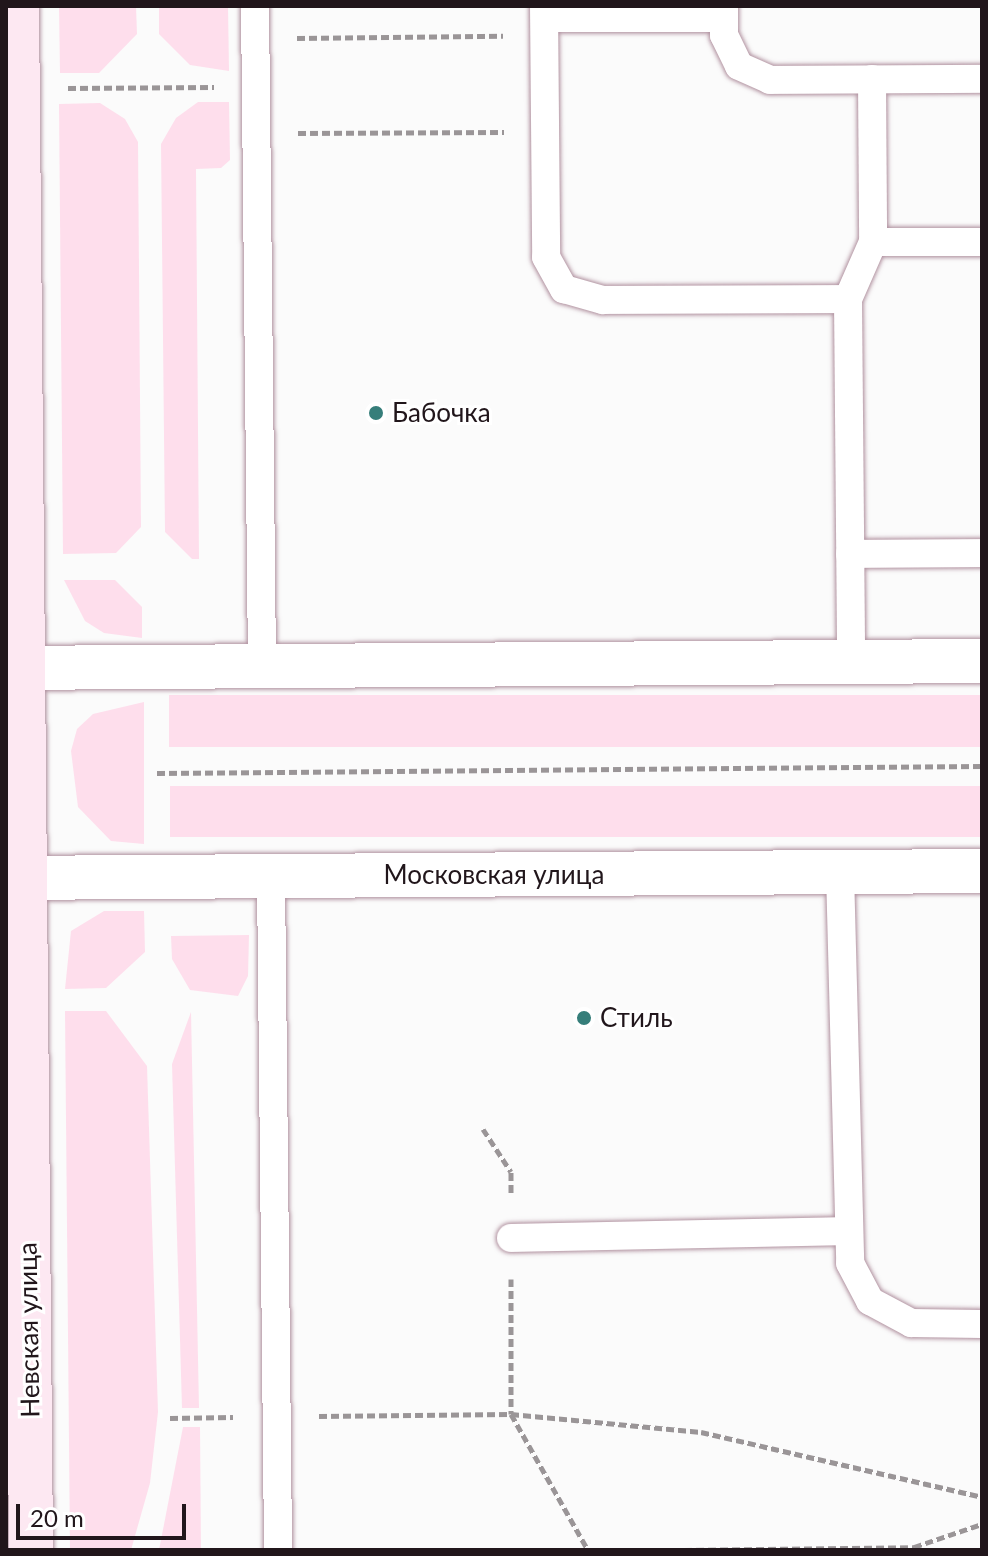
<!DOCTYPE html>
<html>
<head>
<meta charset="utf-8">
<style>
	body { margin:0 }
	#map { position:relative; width:988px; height:1556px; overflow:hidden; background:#fbfbfb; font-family:Lato,sans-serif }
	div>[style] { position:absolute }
	.green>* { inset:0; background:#fedeec; transform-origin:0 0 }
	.path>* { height:5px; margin-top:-2.5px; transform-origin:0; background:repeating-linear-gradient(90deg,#9a9597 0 8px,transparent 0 12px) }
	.roads { filter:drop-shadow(0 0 2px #b192a0) drop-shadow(0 0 2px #b192a0) }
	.lane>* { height:28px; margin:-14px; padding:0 14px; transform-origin:14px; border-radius:14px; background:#fff }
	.street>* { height:44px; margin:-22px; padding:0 22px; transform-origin:22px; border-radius:22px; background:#fff }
	.secondary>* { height:44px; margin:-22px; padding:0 22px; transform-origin:22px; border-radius:22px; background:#fde8f2 }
	.dots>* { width:22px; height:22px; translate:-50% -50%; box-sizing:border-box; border:4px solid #fff; border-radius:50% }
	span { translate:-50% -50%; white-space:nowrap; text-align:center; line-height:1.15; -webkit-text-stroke:6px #fff; paint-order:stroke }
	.poi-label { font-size:26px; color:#21161b }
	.left { translate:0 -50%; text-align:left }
	.street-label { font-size:26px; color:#21161b }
	.frame { position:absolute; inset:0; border:8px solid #21161b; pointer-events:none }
	.scale { position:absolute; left:16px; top:1504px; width:170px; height:36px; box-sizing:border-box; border:4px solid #21161b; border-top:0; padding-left:10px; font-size:24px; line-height:28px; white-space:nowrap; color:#21161b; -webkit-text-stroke:6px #fff; paint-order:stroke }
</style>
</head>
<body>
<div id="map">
	<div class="green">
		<div style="clip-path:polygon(59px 6px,136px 6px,137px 34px,99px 73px,60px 73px)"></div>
		<div style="clip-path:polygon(159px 6px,228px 6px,229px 71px,190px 65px,159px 34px)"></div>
		<div style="clip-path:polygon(198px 102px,229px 102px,230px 160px,221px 168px,196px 169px,199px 559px,192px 559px,165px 532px,161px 144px,176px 118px)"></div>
		<div style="clip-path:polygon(100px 103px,125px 119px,138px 142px,141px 527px,116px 553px,63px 554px,59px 104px)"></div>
		<div style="clip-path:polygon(64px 580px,115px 580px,142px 607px,142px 638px,104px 633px,85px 621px)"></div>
		<div style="left:982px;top:695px;width:52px;height:813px;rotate:90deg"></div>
		<div style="clip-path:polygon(144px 702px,144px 844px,111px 841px,78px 807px,71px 751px,77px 729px,93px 714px)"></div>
		<div style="left:982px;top:786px;width:51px;height:812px;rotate:90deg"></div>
		<div style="clip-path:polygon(104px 911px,144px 911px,145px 952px,106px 988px,65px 989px,71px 931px)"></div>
		<div style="clip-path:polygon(249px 935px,248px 976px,238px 996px,190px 990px,172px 959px,171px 936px)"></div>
		<div style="clip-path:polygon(65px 1011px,106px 1011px,147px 1066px,158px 1412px,150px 1483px,131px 1550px,70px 1550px)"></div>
		<div style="clip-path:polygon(191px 1012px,199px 1408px,182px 1408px,172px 1064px)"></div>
		<div style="clip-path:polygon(183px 1427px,200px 1427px,201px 1550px,159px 1550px)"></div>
	</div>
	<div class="path">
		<div style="left:297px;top:38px;width:206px;rotate:-0.6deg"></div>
		<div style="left:68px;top:88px;width:146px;rotate:-0.4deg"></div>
		<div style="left:298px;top:133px;width:206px;rotate:-0.3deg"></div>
		<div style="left:157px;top:773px;width:825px;rotate:-0.49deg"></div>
		<div style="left:483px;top:1129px;width:51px;rotate:56.9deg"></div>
		<div style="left:511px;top:1172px;width:21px;rotate:90deg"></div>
		<div style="left:511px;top:1279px;width:135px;rotate:90deg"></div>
		<div style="left:511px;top:1414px;width:156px;rotate:60.5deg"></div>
		<div style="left:319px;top:1416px;width:192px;rotate:-0.6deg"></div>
		<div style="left:511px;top:1414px;width:191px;rotate:5.4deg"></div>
		<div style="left:701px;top:1432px;width:288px;rotate:13deg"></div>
		<div style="left:170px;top:1418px;width:63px;rotate:-0.9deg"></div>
		<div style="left:684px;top:1550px;width:230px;rotate:-0.7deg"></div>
		<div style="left:914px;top:1547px;width:72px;rotate:-18.7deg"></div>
	</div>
	<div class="roads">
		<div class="lane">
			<div style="left:255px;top:6px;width:662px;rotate:89.39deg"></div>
			<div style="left:544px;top:6px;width:251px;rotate:89.5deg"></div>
			<div style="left:546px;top:257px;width:37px;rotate:61deg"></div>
			<div style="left:564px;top:289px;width:41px;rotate:15.8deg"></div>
			<div style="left:603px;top:300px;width:245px;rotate:-0.2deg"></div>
			<div style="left:848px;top:299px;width:62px;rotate:-66.3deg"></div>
			<div style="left:873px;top:242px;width:109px"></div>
			<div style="left:724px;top:6px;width:29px;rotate:90deg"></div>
			<div style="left:724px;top:35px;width:34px;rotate:64deg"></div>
			<div style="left:739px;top:66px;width:34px;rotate:24deg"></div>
			<div style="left:770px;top:80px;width:212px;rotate:-0.3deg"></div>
			<div style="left:545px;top:18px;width:179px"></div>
			<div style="left:872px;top:79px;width:163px;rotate:89.6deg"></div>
			<div style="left:848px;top:299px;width:364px;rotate:89.5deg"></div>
			<div style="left:850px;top:554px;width:132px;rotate:-0.4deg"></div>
			<div style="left:840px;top:872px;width:391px;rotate:88.5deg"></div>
			<div style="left:850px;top:1263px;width:43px;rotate:62.2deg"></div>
			<div style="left:870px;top:1301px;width:47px;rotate:28.2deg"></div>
			<div style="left:911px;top:1323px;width:71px;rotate:0.8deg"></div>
			<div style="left:271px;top:877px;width:673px;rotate:89.4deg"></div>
			<div style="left:511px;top:1238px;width:338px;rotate:-1.2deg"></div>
		</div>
		<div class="street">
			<div style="left:6px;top:668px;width:976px;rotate:-0.41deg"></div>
			<div style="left:6px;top:878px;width:976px;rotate:-0.41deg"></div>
		</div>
		<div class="secondary">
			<div style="left:17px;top:6px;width:1544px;rotate:89.48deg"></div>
		</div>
	</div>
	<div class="dots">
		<div style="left:376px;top:413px;background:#367e7a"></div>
		<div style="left:584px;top:1018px;background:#367e7a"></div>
	</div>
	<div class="poi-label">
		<span class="left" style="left:392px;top:413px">Бабочка</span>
		<span class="left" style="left:600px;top:1018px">Стиль</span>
	</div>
	<div class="street-label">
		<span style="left:494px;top:875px">Московская улица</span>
		<span style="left:29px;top:1330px;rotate:-91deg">Невская улица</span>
	</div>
	<div class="frame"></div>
	<div class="scale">20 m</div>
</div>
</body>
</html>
